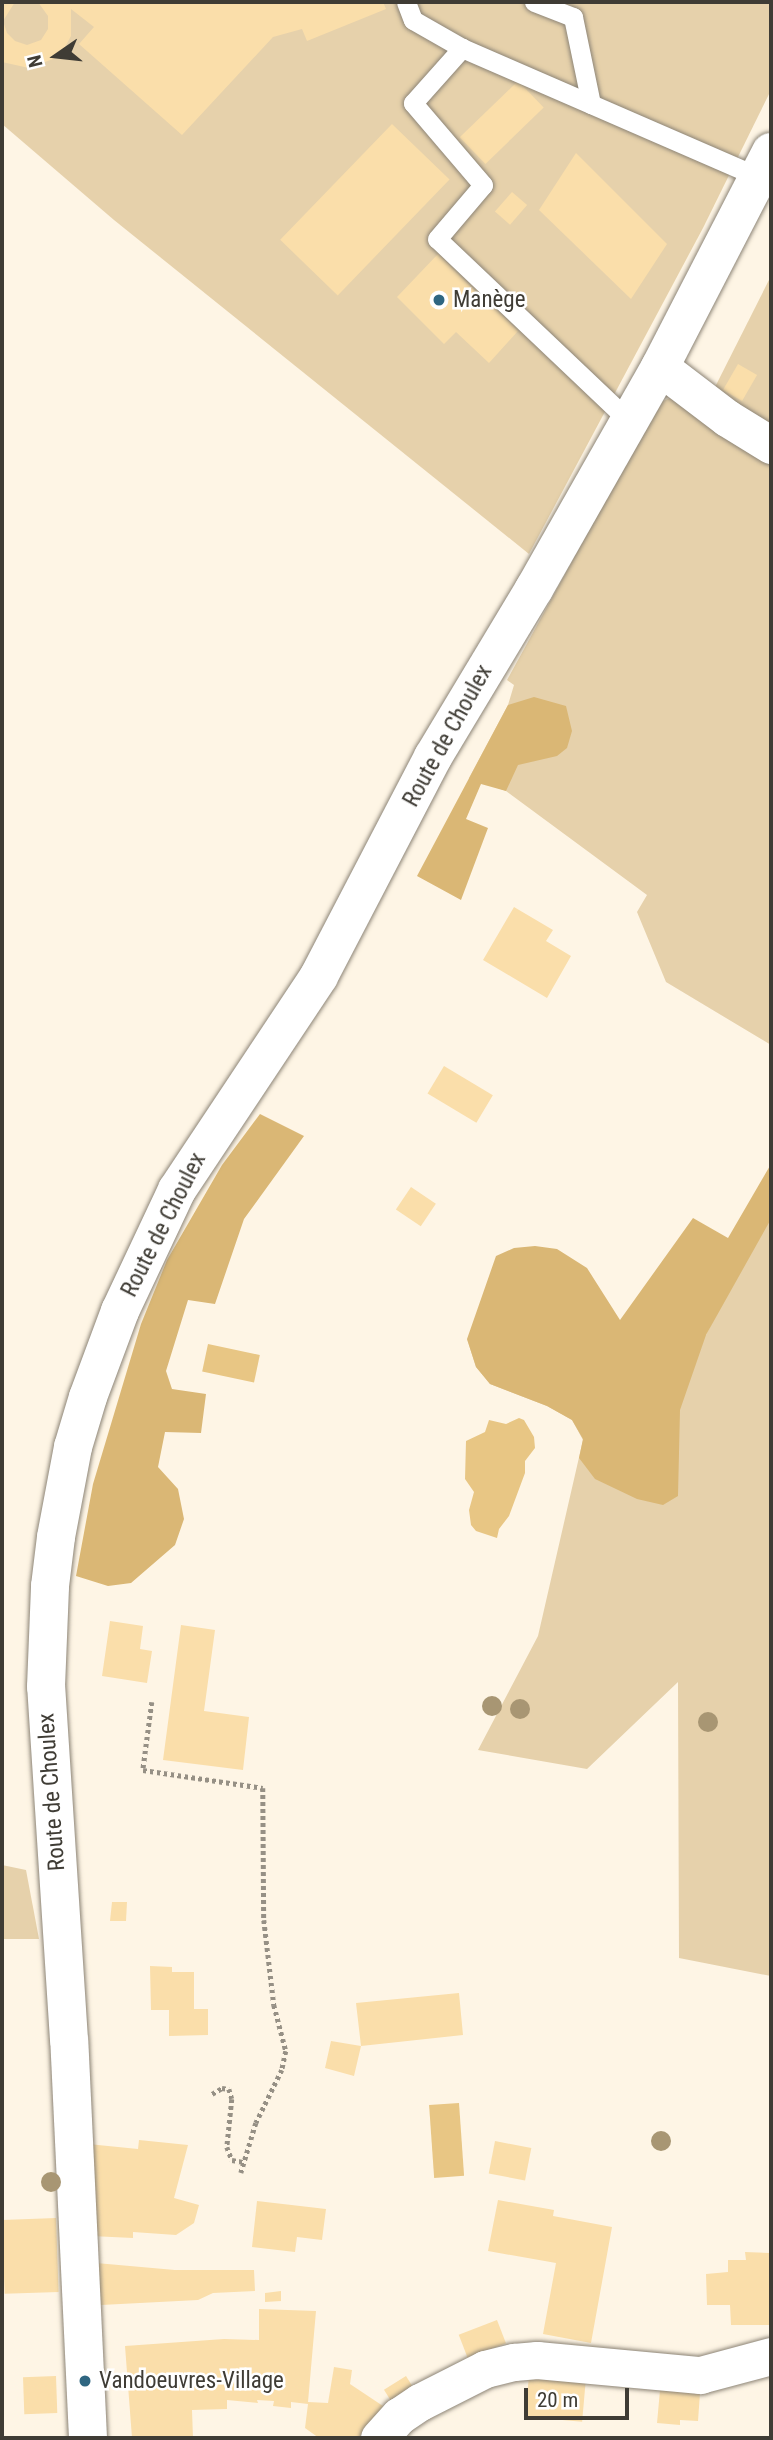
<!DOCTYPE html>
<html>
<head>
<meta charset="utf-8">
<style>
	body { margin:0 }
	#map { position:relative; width:773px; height:2440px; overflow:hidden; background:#fef5e5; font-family:"Roboto Condensed",sans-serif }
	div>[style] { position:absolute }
	.green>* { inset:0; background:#e6d1ab }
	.forest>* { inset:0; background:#dab775 }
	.water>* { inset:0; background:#e8c684; transform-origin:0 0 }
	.building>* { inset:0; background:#fadeaa; transform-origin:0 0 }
	.path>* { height:4.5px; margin-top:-2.25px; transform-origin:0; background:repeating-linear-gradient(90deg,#969085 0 3.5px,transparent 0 7px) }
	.roads { filter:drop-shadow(0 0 2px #8c8476) drop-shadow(0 0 2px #8c8476) }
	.lane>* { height:19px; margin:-9.5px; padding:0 9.5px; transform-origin:9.5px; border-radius:9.5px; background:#fff }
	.street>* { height:37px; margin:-18.5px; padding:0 18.5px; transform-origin:18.5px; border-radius:18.5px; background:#fff }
	.secondary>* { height:38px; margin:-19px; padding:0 19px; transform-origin:19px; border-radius:19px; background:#fff }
	.trees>* { width:20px; height:20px; margin:-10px; border-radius:50%; background:#a89673 }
	.dots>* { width:19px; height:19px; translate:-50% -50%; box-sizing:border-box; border:4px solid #fff; border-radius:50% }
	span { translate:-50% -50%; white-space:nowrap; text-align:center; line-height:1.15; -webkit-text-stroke:5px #fff; paint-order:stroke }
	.poi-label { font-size:23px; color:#3f3c35 }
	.left { translate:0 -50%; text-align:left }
	.street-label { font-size:23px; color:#3f3c35 }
	.frame { position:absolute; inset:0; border:4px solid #3f3c35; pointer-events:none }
	.north { position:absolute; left:21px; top:21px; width:70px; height:70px; -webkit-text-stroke:5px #fff; paint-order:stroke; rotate:256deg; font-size:19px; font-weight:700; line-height:28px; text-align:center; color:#3f3c35 }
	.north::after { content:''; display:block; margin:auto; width:24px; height:32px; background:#3f3c35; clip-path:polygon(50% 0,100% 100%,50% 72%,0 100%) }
	.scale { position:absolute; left:524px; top:2388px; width:105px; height:32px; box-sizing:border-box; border:4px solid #3f3c35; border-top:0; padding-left:9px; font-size:21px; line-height:24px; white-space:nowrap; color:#3f3c35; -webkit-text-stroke:5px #fff; paint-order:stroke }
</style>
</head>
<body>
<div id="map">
	<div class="green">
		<div style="clip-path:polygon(2px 2px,771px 2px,771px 90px,703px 228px,529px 554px,114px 220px,2px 124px)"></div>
		<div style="clip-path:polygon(771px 276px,771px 425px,713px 391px)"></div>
		<div style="clip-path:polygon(670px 398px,682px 401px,771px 455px,771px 1045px,666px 982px,637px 912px,647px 895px,506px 791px,469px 778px,508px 705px,514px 685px,507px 680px,604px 503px,663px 401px)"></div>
		<div style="clip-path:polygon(771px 1202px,771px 1976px,679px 1958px,678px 1682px,587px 1769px,478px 1750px,538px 1636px,583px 1440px,572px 1420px,547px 1406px,490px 1384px,476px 1367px,467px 1339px,706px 1335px)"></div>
		<div style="clip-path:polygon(2px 1865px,26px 1870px,39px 1939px,2px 1939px)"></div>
	</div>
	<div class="forest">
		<div style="clip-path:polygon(534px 697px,566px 706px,572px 731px,567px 748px,557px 756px,518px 765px,506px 791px,481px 784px,466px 819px,488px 828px,461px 900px,417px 876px,508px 705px)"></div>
		<div style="clip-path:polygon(260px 1114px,304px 1136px,244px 1219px,215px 1304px,188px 1300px,166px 1371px,172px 1389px,206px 1394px,201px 1433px,165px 1432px,158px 1467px,178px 1489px,184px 1519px,175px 1545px,131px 1583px,108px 1586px,76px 1576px,93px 1484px,141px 1324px,167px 1260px,222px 1165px)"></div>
		<div style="clip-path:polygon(771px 1164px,771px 1219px,706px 1335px,680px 1410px,678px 1496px,663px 1505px,637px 1499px,595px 1479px,579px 1458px,583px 1439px,572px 1420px,547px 1406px,490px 1384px,476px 1367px,467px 1339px,496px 1256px,514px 1248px,535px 1246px,557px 1249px,587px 1268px,620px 1320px,693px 1218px,728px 1238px)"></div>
	</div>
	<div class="water">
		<div style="left:208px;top:1344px;width:53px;height:28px;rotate:12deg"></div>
		<div style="clip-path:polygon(519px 1418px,524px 1420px,534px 1437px,535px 1448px,525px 1461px,525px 1473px,509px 1516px,499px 1529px,497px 1538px,476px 1531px,471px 1525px,469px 1510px,474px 1492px,465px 1479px,466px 1441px,485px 1432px,489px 1420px,506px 1424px)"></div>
		<div style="left:459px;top:2103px;width:73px;height:30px;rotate:86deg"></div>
	</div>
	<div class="building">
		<div style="clip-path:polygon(2px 2px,15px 2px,3px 21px,7px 33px,15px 41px,27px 45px,41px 40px,48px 29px,48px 16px,38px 2px,383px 2px,386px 9px,307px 41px,302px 29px,273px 37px,182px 135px,79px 44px,94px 27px,71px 9px,71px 36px,64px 49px,53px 59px,29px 68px,2px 62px)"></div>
		<div style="left:518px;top:81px;width:37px;height:81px;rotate:46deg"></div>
		<div style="left:392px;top:124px;width:80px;height:161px;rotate:44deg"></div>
		<div style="clip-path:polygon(576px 153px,667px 244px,631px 299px,539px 210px)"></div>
		<div style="left:512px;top:192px;width:20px;height:26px;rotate:41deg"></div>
		<div style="clip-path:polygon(438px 254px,475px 291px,460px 306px,464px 309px,480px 293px,518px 331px,489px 363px,456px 332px,444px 344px,397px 297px)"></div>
		<div style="left:738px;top:364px;width:22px;height:30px;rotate:30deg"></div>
		<div style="clip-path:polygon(514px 907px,553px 930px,546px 941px,571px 956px,547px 998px,483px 960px)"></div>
		<div style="left:444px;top:1066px;width:57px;height:32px;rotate:31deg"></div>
		<div style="left:411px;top:1187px;width:30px;height:27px;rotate:34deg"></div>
		<div style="clip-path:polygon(110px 1621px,143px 1626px,140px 1649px,152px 1651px,147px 1683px,102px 1676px)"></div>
		<div style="clip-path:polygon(181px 1625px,215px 1630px,204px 1711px,249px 1717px,243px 1770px,163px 1760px)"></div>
		<div style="clip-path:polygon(112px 1902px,127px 1902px,126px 1921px,110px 1921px)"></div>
		<div style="clip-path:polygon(150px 1966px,172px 1967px,172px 1972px,194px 1972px,194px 2009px,208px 2009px,208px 2035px,169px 2036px,169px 2010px,151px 2010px)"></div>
		<div style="clip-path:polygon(459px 1993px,463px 2035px,361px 2046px,354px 2076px,325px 2068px,331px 2041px,361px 2046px,356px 2003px)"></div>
		<div style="clip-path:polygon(139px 2140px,188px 2145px,174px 2198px,199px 2205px,194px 2223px,176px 2235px,133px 2232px,133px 2238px,91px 2236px,88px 2144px,138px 2149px)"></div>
		<div style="left:495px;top:2141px;width:37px;height:33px;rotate:11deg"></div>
		<div style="clip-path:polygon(498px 2200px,554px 2210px,553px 2216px,612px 2227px,591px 2343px,543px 2334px,556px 2263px,488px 2251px)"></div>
		<div style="clip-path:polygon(257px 2201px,326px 2209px,322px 2240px,297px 2237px,295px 2252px,252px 2247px)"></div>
		<div style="left:56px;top:2218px;width:74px;height:54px;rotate:88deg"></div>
		<div style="clip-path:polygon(745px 2252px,771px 2253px,771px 2325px,731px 2325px,730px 2305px,707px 2305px,706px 2274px,728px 2272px,728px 2260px,746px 2260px)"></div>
		<div style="clip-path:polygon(96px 2263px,175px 2270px,254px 2270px,255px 2291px,213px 2293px,198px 2300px,101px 2305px)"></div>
		<div style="clip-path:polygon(281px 2291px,281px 2301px,265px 2302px,265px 2293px)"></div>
		<div style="clip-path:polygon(259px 2309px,316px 2311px,308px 2402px,328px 2403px,334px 2367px,352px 2370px,350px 2384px,383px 2406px,358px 2438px,319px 2438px,305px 2428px,308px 2404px,291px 2402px,291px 2408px,273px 2406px,274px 2401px,257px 2400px,258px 2403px,227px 2400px,227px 2409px,192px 2410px,193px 2438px,132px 2438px,125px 2346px,224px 2339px,259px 2340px)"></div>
		<div style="left:497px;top:2320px;width:25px;height:41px;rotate:69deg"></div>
		<div style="left:529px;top:2375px;width:57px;height:42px;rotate:5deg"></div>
		<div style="left:56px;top:2376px;width:37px;height:33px;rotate:88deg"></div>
		<div style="left:406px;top:2376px;width:13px;height:26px;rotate:58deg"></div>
		<div style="clip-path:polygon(660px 2390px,700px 2393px,698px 2421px,680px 2420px,680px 2425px,657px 2423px)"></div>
	</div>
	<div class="path">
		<div style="left:152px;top:1702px;width:69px;rotate:97.5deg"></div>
		<div style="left:143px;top:1770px;width:121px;rotate:8.5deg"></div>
		<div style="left:263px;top:1788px;width:132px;rotate:89.6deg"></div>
		<div style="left:264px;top:1920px;width:86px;rotate:83.3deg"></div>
		<div style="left:274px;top:2005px;width:48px;rotate:75.4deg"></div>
		<div style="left:286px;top:2051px;width:19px;rotate:102deg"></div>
		<div style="left:282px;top:2070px;width:59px;rotate:116.1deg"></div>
		<div style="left:256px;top:2123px;width:52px;rotate:106.7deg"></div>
		<div style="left:212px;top:2094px;width:12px;rotate:-31deg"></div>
		<div style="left:222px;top:2088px;width:7px;rotate:8deg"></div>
		<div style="left:229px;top:2089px;width:10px;rotate:73deg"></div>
		<div style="left:232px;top:2099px;width:48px;rotate:95.9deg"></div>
		<div style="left:227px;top:2147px;width:14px;rotate:69deg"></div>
		<div style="left:232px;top:2160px;width:11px;rotate:10deg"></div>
	</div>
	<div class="roads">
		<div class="lane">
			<div style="left:406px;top:2px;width:19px;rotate:69deg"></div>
			<div style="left:413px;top:20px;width:56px;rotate:29.7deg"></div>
			<div style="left:534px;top:2px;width:42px;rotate:21deg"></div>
			<div style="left:573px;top:17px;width:89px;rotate:78.3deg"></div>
			<div style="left:628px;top:420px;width:263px;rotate:-136.5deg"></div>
			<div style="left:437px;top:239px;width:71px;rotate:-49.6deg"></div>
			<div style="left:483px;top:185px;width:108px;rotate:-130.5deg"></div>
			<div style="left:413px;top:103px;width:74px;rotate:-48.3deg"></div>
			<div style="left:462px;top:48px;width:323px;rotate:23.5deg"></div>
		</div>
		<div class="street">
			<div style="left:660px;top:367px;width:84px;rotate:37.3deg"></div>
			<div style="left:727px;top:418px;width:52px;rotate:31.5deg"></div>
			<div style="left:379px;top:2438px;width:30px;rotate:-48deg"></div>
			<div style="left:399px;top:2416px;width:25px;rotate:-34deg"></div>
			<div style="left:420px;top:2402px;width:73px;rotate:-26.9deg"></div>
			<div style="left:485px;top:2369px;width:30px;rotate:-14deg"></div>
			<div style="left:514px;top:2362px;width:23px;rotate:-5deg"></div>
			<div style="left:537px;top:2360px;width:164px;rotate:5.3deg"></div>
			<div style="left:700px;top:2375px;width:73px;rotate:-15deg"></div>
		</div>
		<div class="secondary">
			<div style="left:88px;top:2438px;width:398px;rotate:-92.7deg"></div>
			<div style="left:69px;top:2040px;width:354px;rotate:-93.7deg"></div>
			<div style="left:46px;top:1687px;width:101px;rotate:-87.7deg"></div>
			<div style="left:50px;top:1586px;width:49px;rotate:-83deg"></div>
			<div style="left:56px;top:1537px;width:92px;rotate:-79.3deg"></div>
			<div style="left:73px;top:1447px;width:52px;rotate:-73.3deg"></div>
			<div style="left:88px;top:1397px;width:92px;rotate:-69.6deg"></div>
			<div style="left:120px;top:1311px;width:134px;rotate:-64.8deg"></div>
			<div style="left:177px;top:1190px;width:257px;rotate:-56.4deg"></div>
			<div style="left:319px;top:976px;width:247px;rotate:-62.5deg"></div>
			<div style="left:433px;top:757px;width:196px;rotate:-59deg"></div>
			<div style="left:534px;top:589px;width:255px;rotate:-60.4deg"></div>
			<div style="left:660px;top:367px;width:242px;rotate:-62.7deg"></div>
		</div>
	</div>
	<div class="trees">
		<div style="left:492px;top:1706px"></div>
		<div style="left:520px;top:1709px"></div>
		<div style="left:708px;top:1722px"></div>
		<div style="left:661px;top:2141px"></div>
		<div style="left:51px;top:2182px"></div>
	</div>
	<div class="dots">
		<div style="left:439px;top:300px;background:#2f6681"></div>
		<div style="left:85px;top:2381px;background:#2f6681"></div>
	</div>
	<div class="poi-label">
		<span class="left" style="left:453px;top:300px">Manège</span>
		<span class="left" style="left:99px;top:2381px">Vandoeuvres-Village</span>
	</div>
	<div class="street-label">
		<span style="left:448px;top:736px;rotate:-61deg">Route de Choulex</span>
		<span style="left:164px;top:1225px;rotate:-63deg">Route de Choulex</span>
		<span style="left:52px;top:1792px;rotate:-94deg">Route de Choulex</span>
	</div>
	<div class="frame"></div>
	<div class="north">N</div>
	<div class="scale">20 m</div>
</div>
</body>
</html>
